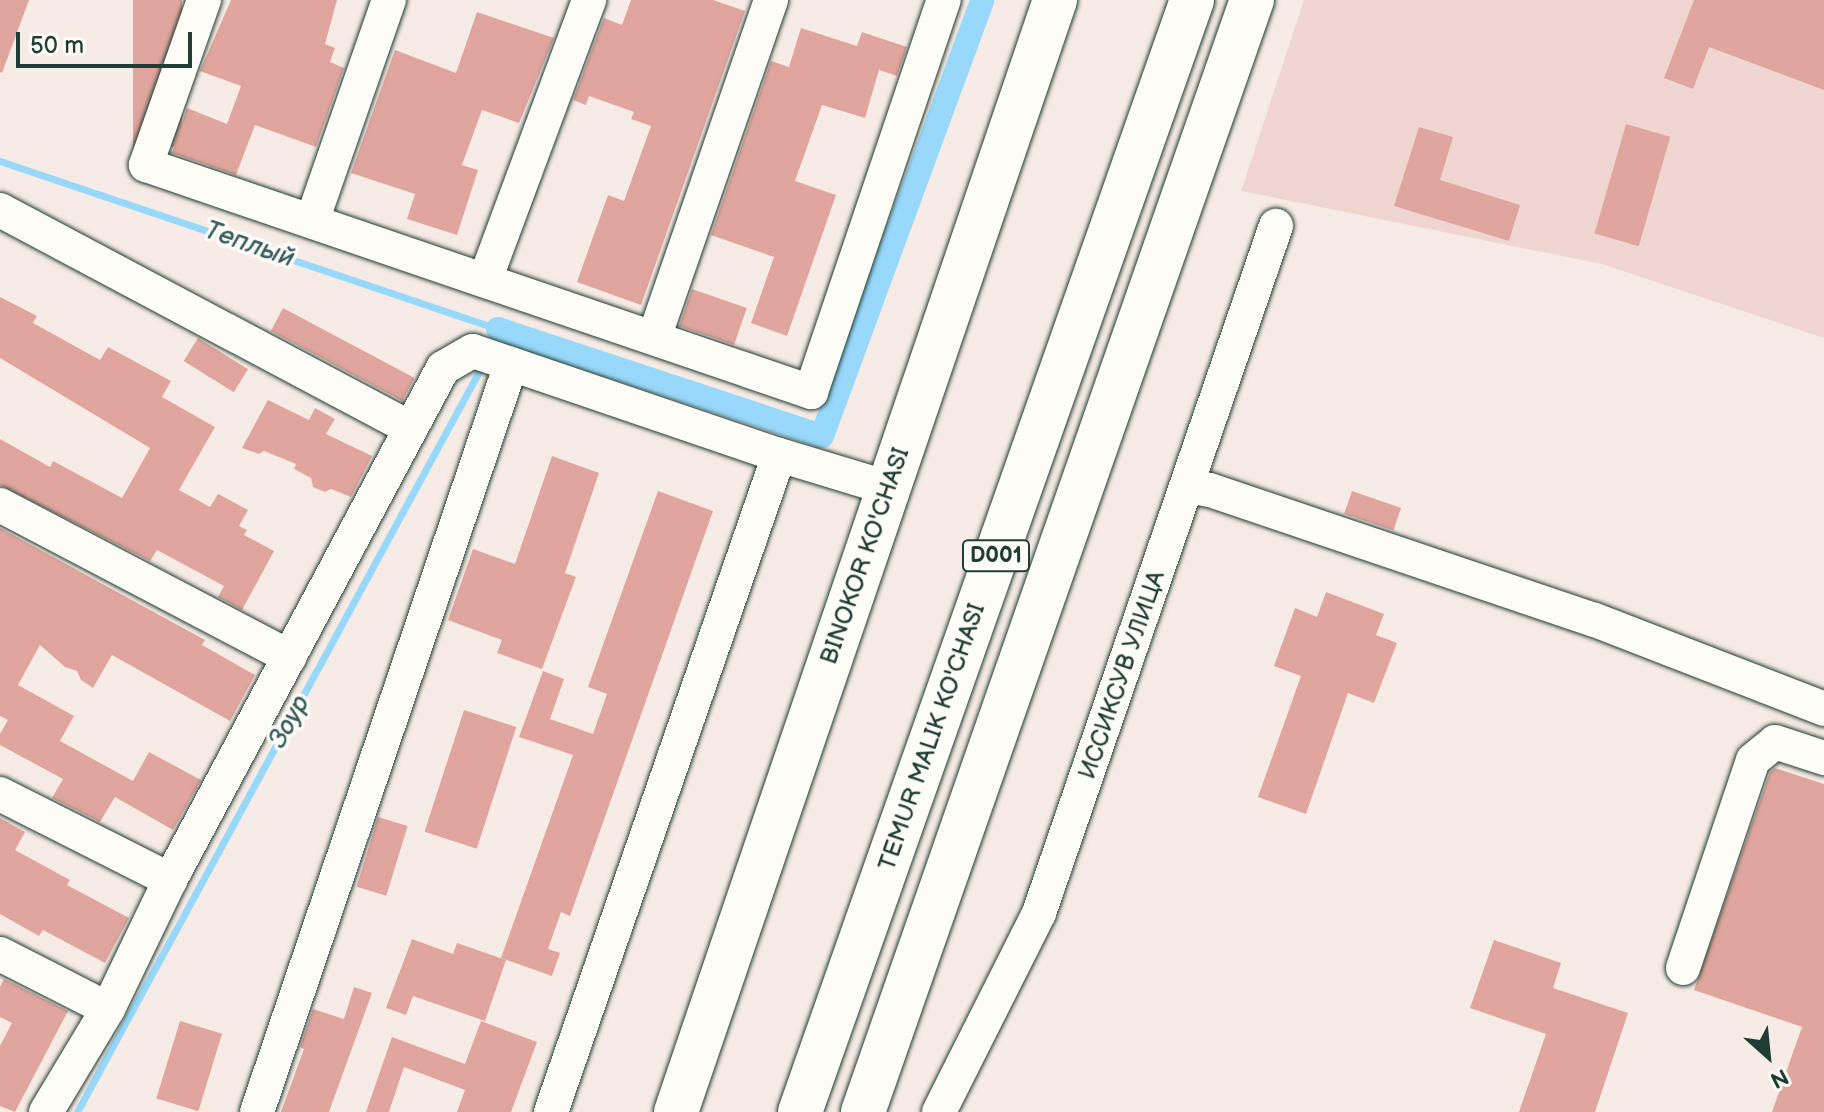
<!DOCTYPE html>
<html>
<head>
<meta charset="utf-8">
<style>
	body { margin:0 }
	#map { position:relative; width:1824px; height:1112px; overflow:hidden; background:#f7ebe5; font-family:"Balsamiq Sans",sans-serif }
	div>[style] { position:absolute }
	.built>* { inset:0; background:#f0d6d0 }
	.stream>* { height:7px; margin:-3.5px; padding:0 3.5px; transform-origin:3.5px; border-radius:3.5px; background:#98d8fa }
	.canal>* { height:24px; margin:-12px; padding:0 12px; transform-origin:12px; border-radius:12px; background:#98d8fa }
	.building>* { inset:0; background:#e0a69e; transform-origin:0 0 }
	.roads { filter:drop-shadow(0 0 2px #1f3d34) drop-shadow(0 0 2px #1f3d34) }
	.minor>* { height:34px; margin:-17px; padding:0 17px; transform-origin:17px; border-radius:17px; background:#fdfcf7 }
	.major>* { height:44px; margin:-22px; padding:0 22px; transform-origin:22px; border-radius:22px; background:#fdfcf7 }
	.highway>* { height:44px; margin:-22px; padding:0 22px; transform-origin:22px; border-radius:22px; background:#fdfcf7 }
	span { translate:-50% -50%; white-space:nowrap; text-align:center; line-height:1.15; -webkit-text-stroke:7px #fdfcf7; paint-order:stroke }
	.shield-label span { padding:2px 6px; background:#fdfcf7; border:2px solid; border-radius:6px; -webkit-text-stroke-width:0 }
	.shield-label { font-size:22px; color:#1f3d34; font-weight:700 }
	.street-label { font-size:24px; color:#1f3d34 }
	.water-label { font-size:26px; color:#375c5c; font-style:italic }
	.north { position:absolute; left:1728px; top:1016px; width:80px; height:80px; -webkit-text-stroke:6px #fdfcf7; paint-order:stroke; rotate:153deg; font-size:22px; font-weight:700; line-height:32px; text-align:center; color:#1f3d34 }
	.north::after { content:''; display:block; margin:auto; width:28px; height:36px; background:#1f3d34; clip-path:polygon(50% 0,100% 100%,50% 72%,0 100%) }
	.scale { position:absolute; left:16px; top:32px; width:176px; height:36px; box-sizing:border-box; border:4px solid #1f3d34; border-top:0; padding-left:10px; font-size:24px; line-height:28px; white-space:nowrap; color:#1f3d34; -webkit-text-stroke:6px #fdfcf7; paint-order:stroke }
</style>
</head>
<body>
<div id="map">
	<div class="built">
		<div style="clip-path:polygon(1304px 0,1824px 0,1824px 338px,1602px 264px,1241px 191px)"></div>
	</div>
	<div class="stream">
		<div style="left:0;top:161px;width:526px;rotate:18.64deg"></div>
		<div style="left:498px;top:329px;width:20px;rotate:114deg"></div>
		<div style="left:77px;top:1112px;width:853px;rotate:-61.51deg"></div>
	</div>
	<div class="canal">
		<div style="left:498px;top:329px;width:341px;rotate:18.3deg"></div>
		<div style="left:822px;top:436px;width:464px;rotate:-69.8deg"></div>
	</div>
	<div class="building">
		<div style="clip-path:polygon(0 0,29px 0,2px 73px,0 72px)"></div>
		<div style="left:133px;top:0;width:49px;height:147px"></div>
		<div style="clip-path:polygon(231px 0,337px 0,325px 44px,335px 48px,330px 62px,344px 68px,316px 147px,255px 125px,236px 175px,172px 153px,187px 108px,227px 124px,241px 86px,200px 71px)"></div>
		<div style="clip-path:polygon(631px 0,713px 0,745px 11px,641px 305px,577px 282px,608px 195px,624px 201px,651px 126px,631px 119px,634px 112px,589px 96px,586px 105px,573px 100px,604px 18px,622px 25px)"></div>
		<div style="clip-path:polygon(1694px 0,1824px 0,1824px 90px,1709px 47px,1693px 89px,1664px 78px)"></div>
		<div style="clip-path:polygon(477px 12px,554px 38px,519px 123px,482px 110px,462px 165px,478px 170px,457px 235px,407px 219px,415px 194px,351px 173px,395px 50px,456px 73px)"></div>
		<div style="clip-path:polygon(801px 28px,857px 46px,862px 32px,907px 47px,897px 76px,879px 70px,865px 118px,822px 105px,795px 181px,836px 195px,787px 336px,751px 323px,774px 257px,711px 235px,771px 61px,789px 67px)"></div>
		<div style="left:1626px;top:124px;width:46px;height:114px;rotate:16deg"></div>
		<div style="clip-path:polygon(1419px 127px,1453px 137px,1440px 180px,1520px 205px,1509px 241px,1394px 206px)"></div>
		<div style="left:692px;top:289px;width:58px;height:39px;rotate:19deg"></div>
		<div style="clip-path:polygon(0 297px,37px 316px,33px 323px,100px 360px,108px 347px,171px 381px,162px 397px,215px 427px,179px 490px,210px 507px,218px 494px,248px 510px,239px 526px,247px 530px,244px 535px,274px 551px,242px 610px,218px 597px,224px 586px,157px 550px,150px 561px,0 485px,0 439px,50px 467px,53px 461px,122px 498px,150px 448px,0 358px)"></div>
		<div style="left:283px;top:308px;width:149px;height:26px;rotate:28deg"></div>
		<div style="left:198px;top:338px;width:59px;height:27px;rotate:32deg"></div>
		<div style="clip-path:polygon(268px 400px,309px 420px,315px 408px,335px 419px,326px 434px,372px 456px,351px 497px,331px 489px,325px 492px,313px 487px,311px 478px,294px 469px,296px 464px,264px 451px,259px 454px,242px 448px)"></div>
		<div style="clip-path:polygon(552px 456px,599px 473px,565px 573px,576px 577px,542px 669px,497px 653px,502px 640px,448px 620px,473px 549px,515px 564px)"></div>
		<div style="clip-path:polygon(658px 491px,713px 511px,570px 916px,561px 912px,548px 949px,560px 953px,552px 976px,501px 958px,573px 755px,519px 737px,543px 671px,564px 679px,550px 719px,593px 734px,607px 694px,588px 687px)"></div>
		<div style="left:1352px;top:491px;width:52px;height:24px;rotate:19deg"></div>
		<div style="clip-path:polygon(0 528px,205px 640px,202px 645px,255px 675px,230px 721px,112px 655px,93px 688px,81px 680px,77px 671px,65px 667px,40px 645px,18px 685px,74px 716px,60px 741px,133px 781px,149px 752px,201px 780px,173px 830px,115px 797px,100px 822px,52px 798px,63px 779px,0 745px,0 734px,8px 720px,0 716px)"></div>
		<div style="clip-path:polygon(1326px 592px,1384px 614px,1376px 635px,1397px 643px,1374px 703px,1348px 693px,1306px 814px,1258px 797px,1301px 676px,1274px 666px,1295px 608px,1317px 617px)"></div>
		<div style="left:464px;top:710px;width:55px;height:128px;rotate:18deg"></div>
		<div style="clip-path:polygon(1775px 768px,1824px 784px,1824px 1112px,1772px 1112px,1802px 1027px,1694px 990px,1770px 772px)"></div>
		<div style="left:378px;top:817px;width:31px;height:73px;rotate:17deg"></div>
		<div style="clip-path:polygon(0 818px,25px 832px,15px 850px,70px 880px,67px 885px,129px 918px,105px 963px,43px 930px,39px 936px,0 914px)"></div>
		<div style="clip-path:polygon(412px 939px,453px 954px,457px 943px,506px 960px,485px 1021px,413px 996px,406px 1015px,386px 1008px)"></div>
		<div style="clip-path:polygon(1494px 940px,1561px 963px,1553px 988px,1628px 1013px,1595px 1112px,1519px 1112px,1546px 1034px,1470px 1008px)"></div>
		<div style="clip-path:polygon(4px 979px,68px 1011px,15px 1112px,0 1106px,0 1046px,12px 1023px,0 1017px,0 987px)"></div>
		<div style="clip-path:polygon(354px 987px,372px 993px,329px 1112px,281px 1112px,304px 1049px,300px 1047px,313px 1009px,344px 1019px)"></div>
		<div style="left:180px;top:1021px;width:44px;height:81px;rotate:17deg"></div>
		<div style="clip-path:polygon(481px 1021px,537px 1042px,511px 1112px,457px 1112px,465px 1090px,404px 1067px,389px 1112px,366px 1112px,392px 1037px,465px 1064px)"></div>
	</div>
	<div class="roads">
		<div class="minor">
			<div style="left:204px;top:0;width:175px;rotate:109.4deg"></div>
			<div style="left:146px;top:165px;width:703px;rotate:18.85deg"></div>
			<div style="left:811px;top:392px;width:414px;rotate:-71.3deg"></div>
			<div style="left:0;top:210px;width:464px;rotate:28deg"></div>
			<div style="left:312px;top:221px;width:234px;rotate:-70.8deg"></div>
			<div style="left:485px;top:280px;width:299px;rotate:-69.6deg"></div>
			<div style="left:654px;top:338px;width:358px;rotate:-70.9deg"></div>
			<div style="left:1187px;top:486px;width:23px;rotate:10deg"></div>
			<div style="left:1210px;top:490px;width:406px;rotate:18.7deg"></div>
			<div style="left:1595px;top:620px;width:246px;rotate:21.2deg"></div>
			<div style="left:0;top:505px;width:327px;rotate:27.7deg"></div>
			<div style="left:0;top:794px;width:191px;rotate:26.8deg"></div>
			<div style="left:0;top:954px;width:121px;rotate:27deg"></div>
			<div style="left:1683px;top:968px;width:219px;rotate:-71.4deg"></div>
			<div style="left:1753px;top:760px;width:28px;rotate:-39deg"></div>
			<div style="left:1775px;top:742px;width:52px;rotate:18.1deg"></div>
			<div style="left:46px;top:1112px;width:120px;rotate:-59deg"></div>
			<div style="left:108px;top:1009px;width:143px;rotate:-64.3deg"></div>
			<div style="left:170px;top:880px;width:580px;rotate:-61.93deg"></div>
			<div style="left:443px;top:368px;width:34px;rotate:-30deg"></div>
			<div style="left:473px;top:351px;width:323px;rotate:18.8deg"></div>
			<div style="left:779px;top:455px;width:114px;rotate:16.8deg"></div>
			<div style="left:257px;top:1112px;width:790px;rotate:-71.24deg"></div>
			<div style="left:551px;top:1112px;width:695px;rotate:-70.86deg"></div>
			<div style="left:939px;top:1112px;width:223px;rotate:-63.3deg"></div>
			<div style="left:1039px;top:913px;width:727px;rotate:-70.97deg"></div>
		</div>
		<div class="major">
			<div style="left:676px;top:1112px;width:1175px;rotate:-71.18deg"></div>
		</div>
		<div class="highway">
			<div style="left:800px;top:1112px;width:1179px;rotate:-70.58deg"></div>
			<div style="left:863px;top:1112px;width:1178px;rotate:-70.72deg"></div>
		</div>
	</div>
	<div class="shield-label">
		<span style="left:996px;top:556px">D001</span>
	</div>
	<div class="street-label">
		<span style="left:865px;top:556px;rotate:-71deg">BINOKOR KO'CHASI</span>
		<span style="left:1122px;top:675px;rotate:-71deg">ИССИКСУВ УЛИЦА</span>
		<span style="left:932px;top:737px;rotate:-71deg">TEMUR MALIK KO'CHASI</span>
	</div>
	<div class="water-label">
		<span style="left:249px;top:245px;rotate:19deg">Теплый</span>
		<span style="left:290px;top:722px;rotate:-61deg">Зоур</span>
	</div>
	<div class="north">N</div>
	<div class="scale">50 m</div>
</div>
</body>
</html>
